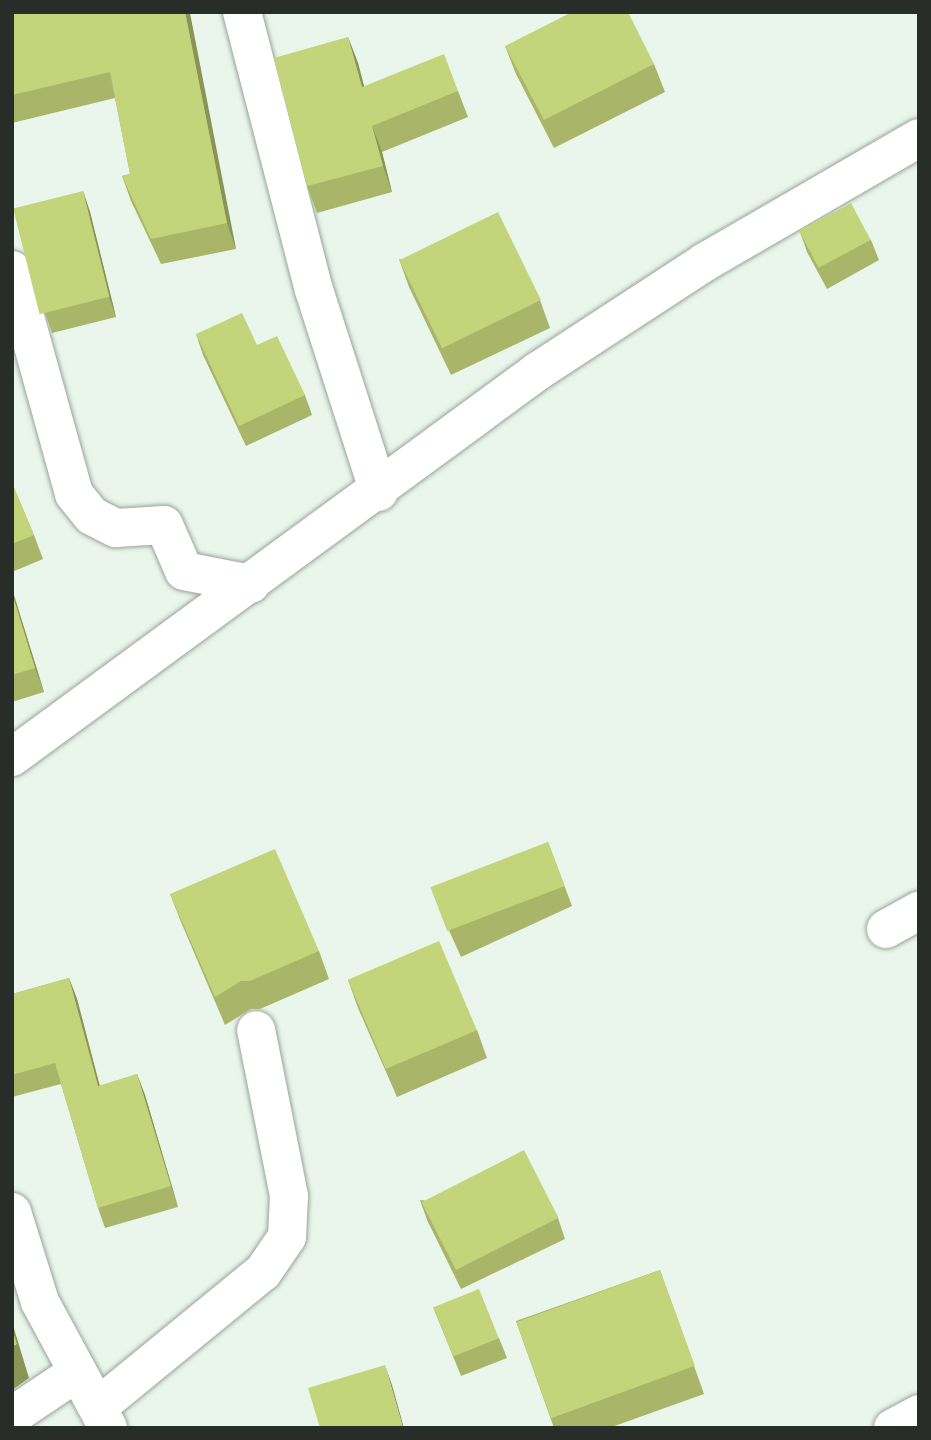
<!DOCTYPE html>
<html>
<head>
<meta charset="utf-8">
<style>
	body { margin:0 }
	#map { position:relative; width:931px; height:1440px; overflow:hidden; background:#eaf6ec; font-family:Rubik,sans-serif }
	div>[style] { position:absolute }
	.roads { filter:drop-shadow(0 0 2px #98a39a) drop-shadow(0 0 2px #98a39a) }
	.street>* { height:38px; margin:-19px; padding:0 19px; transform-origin:19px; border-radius:19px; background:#fff }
	.secondary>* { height:38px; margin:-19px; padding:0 19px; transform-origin:19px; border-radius:19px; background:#fff }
	.wall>* { inset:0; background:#a9b669 }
	.shaded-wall>* { inset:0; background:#899455 }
	.building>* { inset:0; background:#c4d47a; transform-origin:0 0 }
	span { translate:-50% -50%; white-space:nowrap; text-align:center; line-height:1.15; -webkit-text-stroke:5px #fff; paint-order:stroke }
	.frame { position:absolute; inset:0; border:14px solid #292d2a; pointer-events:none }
</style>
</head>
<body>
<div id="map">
	<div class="roads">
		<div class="street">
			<div style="left:242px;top:12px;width:287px;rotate:75.5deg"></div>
			<div style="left:314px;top:290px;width:212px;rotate:72.2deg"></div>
			<div style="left:12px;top:270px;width:232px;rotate:74.5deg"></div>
			<div style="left:74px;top:494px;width:28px;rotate:51deg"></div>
			<div style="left:92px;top:516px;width:27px;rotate:27deg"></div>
			<div style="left:116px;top:528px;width:48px;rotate:-3.6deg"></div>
			<div style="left:164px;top:525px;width:50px;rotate:66.5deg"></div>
			<div style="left:184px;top:571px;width:68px;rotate:11deg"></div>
			<div style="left:12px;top:757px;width:652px;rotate:-36.27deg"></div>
			<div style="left:538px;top:371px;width:199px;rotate:-33.1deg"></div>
			<div style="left:705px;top:262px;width:247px;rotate:-30.1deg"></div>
			<div style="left:886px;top:929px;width:38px;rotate:-29deg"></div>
			<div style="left:12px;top:1212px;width:94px;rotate:72.7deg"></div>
			<div style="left:40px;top:1302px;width:143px;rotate:61.6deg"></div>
			<div style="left:99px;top:1406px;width:212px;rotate:-39.3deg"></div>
			<div style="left:263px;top:1272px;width:42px;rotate:-55.6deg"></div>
			<div style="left:287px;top:1237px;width:41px;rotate:-87.2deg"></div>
			<div style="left:289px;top:1196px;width:169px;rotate:-101.2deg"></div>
			<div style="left:12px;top:1416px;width:77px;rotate:-33.9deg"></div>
		</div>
		<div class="secondary">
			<div style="left:893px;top:1428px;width:30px;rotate:-28deg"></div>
		</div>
	</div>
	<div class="wall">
		<div style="clip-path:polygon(12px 12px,185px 12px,236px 249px,161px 264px,131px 201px,122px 176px,130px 174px,115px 98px,12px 123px)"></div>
		<div style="clip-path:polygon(348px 37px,358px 63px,364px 86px,458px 91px,468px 117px,382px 152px,392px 192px,317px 213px,307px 186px)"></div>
		<div style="clip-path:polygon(505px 46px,654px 64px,665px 92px,554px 148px,516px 74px)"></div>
		<div style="clip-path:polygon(83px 191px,90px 212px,116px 317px,52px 333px,45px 313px)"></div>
		<div style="clip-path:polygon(800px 232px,871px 240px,879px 260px,827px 289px,807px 252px)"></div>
		<div style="clip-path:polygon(399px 259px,540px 300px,550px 328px,451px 375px,409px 287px)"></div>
		<div style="clip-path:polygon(196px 334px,257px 345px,305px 395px,312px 415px,246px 446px,203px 355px)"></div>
		<div style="clip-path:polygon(12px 483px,34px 535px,43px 559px,12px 572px)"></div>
		<div style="clip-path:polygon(12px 589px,44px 692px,12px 702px)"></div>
		<div style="clip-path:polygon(548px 842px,572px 906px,461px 957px,442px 915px,434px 895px)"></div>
		<div style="clip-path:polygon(170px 894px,319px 951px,329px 979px,260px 1009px,251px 1009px,225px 1025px,181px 922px)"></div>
		<div style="clip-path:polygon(69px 978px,77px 999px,100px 1086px,137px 1074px,145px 1095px,178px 1207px,105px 1228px,98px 1208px,61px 1084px,12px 1097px,12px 994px)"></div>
		<div style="clip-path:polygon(348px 980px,477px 1030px,487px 1058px,397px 1097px,358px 1008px)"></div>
		<div style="clip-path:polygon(420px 1200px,558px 1218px,565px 1239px,461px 1289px,427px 1220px)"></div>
		<div style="clip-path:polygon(660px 1270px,704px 1394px,609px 1428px,554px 1428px,516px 1321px)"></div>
		<div style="clip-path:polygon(433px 1307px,499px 1338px,507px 1358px,461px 1376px)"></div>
	</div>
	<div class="shaded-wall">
		<div style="clip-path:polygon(185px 12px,190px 13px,236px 249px,227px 223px)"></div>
		<div style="clip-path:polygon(348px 37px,358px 63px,371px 113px,362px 87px)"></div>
		<div style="clip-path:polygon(372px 126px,382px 152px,392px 192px,383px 166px)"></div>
		<div style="clip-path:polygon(83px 191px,90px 212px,116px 317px,109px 297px)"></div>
		<div style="clip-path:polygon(12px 589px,44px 692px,35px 668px,12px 593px)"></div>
		<div style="clip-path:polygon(69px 978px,77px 999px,105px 1107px,98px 1086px)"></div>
		<div style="clip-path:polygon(137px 1074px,145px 1095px,178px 1207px,171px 1186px)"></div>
		<div style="clip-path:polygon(12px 1322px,29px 1378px,12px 1390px)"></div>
		<div style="clip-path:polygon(385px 1365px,392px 1385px,404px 1428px,403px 1428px)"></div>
	</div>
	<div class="building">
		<div style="clip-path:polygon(12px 12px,185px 12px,227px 223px,151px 239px,122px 176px,130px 174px,110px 72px,12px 95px)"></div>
		<div style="clip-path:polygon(572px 12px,628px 12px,654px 64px,544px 120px,505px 46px)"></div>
		<div style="clip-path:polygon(348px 37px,362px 87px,444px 54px,458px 91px,372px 126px,383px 166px,307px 186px,274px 58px)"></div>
		<div style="left:83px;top:191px;width:109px;height:72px;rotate:76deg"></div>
		<div style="left:851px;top:203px;width:42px;height:59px;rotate:62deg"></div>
		<div style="left:498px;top:212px;width:98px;height:110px;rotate:64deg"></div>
		<div style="clip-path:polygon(242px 313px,257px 345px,277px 336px,305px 395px,239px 426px,196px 334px)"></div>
		<div style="clip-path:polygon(12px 483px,34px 535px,12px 544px)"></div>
		<div style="clip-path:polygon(12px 593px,35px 668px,12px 675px)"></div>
		<div style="left:548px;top:842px;width:47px;height:126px;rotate:69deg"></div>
		<div style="clip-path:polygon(275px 849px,319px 951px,250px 981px,241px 981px,215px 997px,170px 894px)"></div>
		<div style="left:439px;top:941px;width:97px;height:99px;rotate:67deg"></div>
		<div style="clip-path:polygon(69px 978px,98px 1086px,137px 1074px,171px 1186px,98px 1208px,55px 1063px,12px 1075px,12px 994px)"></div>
		<div style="left:524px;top:1150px;width:76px;height:115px;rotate:63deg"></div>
		<div style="left:660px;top:1270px;width:102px;height:153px;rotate:70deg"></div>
		<div style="left:479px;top:1289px;width:53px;height:49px;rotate:68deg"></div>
		<div style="clip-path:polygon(12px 1329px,17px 1344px,12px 1347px)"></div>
		<div style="clip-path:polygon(385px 1365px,403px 1428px,320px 1428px,308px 1388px)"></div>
	</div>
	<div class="frame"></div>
</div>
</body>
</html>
